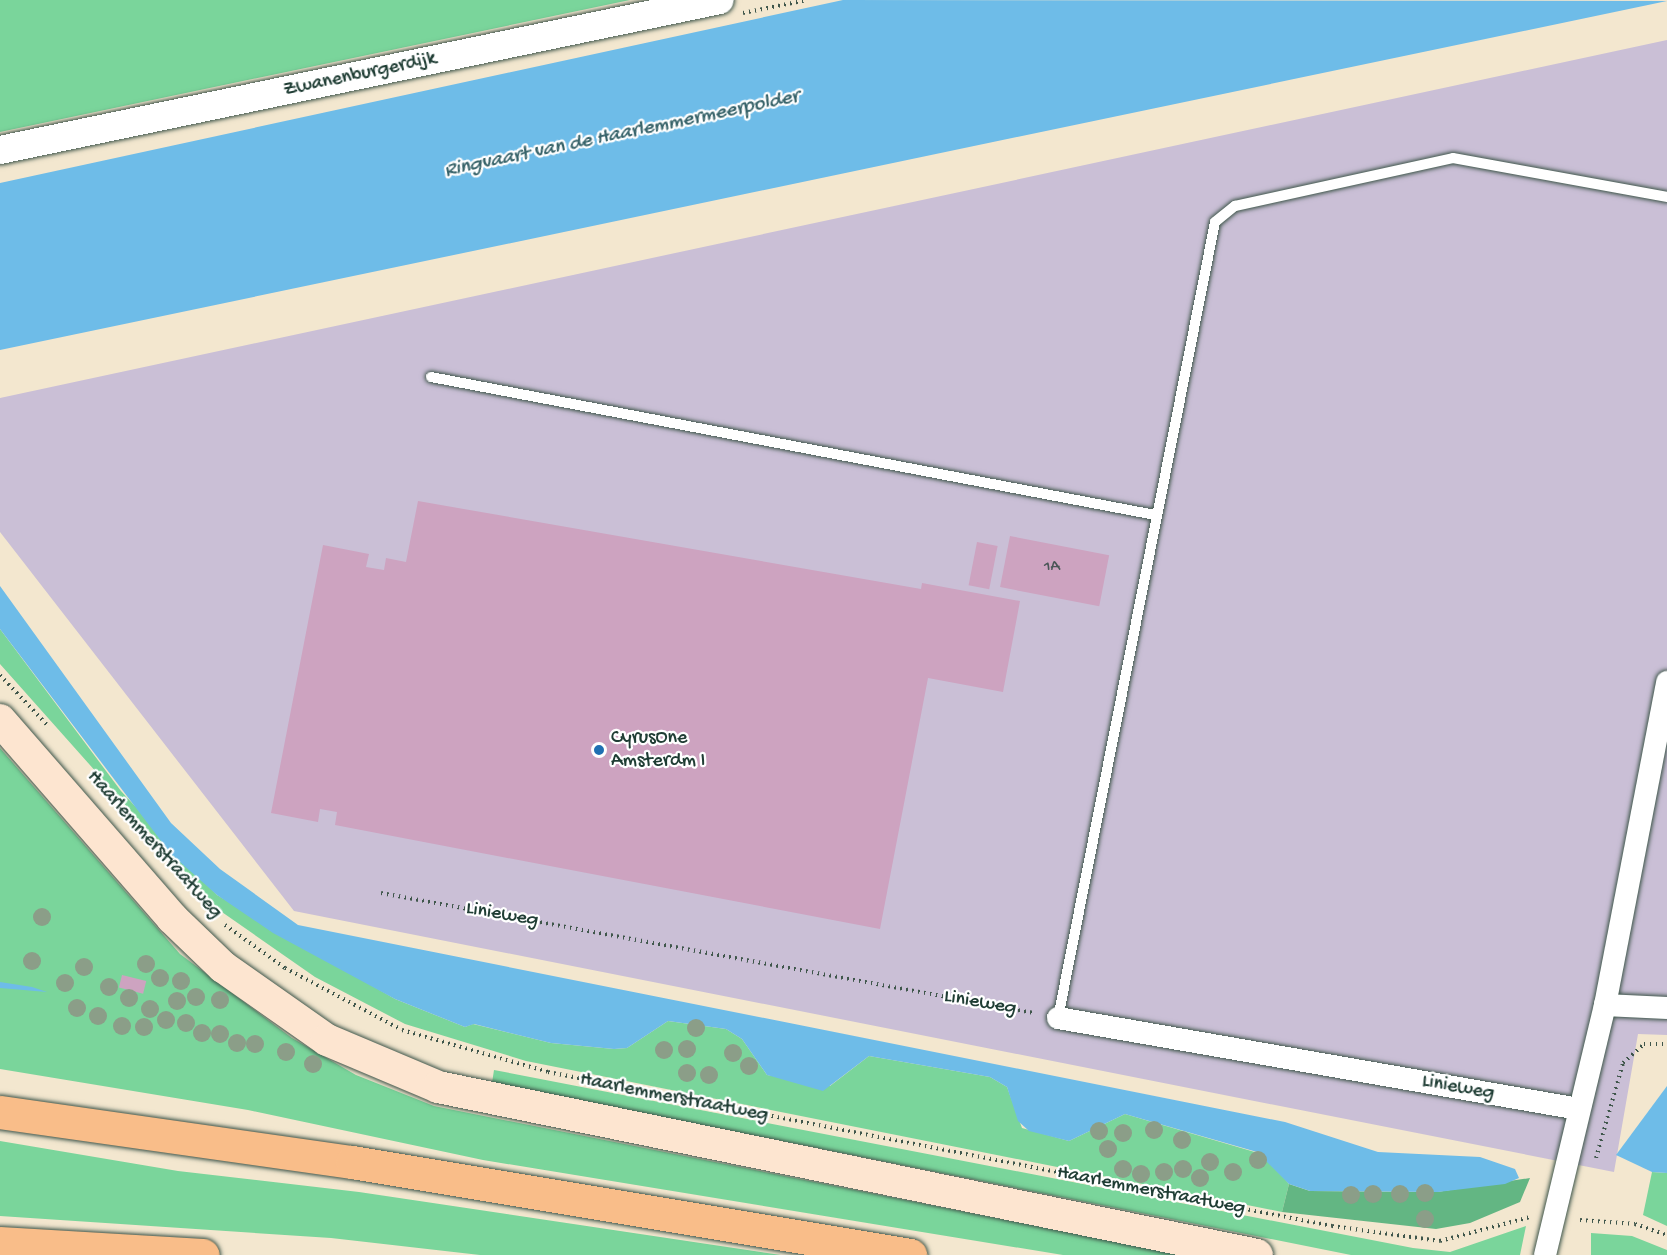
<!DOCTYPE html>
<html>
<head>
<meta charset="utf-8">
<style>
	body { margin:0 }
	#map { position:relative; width:1667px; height:1255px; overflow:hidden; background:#f3e7cf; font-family:"Gochi Hand",sans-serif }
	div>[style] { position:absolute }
	.industrial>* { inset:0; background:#cabfd6 }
	.green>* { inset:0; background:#7ad59b }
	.forest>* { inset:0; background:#63b683 }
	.water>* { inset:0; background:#6ebce8 }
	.building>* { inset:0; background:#cda3c0; transform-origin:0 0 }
	.path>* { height:4px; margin-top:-2px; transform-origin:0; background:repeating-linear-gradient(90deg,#3f564b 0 1.5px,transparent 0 6px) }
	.roads { filter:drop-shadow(0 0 2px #3f564b) drop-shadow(0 0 2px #3f564b) }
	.service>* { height:10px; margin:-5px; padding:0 5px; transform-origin:5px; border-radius:5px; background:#fff }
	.minor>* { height:22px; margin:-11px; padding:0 11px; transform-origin:11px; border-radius:11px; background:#fff }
	.tertiary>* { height:28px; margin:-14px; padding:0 14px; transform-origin:14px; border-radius:14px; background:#fff }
	.secondary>* { height:32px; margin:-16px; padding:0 16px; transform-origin:16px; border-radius:16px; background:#fde5d0 }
	.motorway>* { height:33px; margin:-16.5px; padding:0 16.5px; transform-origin:16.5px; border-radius:16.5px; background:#f9bd89 }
	.trees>* { width:18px; height:18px; margin:-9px; border-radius:50%; background:#8b9e88 }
	.dots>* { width:16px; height:16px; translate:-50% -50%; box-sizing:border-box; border:3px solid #fff; border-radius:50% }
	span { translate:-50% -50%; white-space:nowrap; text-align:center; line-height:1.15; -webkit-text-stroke:4.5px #fff; paint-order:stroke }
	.number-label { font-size:16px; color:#4a5657 }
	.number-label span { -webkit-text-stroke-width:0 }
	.street-label { font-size:20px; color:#1f3d34 }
	.poi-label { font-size:20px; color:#1f3d34 }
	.left { translate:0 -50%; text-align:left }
	.water-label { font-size:21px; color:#37636a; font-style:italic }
</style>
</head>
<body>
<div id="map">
	<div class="industrial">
		<div style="clip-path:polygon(1667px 40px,1667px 1035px,1638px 1034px,1614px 1172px,294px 911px,0 532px,0 398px)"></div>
	</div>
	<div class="green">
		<div style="clip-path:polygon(0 0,630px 0,0 132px)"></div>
		<div style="clip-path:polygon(0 629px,121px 791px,217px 895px,395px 999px,465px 1027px,473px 1024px,551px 1043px,614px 1049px,627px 1048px,668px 1021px,726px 1029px,742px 1039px,767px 1075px,830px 1086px,869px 1056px,990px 1077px,1007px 1087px,1022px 1128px,1069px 1141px,1125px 1114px,1265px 1155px,1289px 1184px,1282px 1212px,526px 1061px,405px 1024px,315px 977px,219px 910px,0 664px)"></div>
		<div style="clip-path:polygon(0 748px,180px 954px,292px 1038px,356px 1075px,434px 1106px,1181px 1255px,1063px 1255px,483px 1160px,248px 1110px,0 1069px)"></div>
		<div style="clip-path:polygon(494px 1070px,1413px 1248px,1450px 1252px,1526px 1226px,1520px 1255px,1351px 1255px,492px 1083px)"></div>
		<div style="clip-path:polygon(0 1141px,178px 1171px,359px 1192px,781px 1255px,480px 1255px,331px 1238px,0 1216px)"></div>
		<div style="clip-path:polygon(1652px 1172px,1667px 1173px,1667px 1226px,1643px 1215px)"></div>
		<div style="clip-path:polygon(1591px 1233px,1632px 1236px,1667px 1250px,1667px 1255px,1591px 1255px)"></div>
	</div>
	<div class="forest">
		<div style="clip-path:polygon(1530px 1178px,1520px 1202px,1470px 1223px,1436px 1229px,1282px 1212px,1289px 1184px,1310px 1191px,1437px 1192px)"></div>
	</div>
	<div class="water">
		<div style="clip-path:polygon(843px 0,1667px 1px,0 350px,0 183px)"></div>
		<div style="clip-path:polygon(0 586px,171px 823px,220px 869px,298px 925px,1285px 1122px,1378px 1152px,1480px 1157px,1515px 1169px,1519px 1178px,1505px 1184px,1438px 1192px,1310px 1191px,1289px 1184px,1257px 1152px,1125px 1114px,1069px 1141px,1029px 1131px,1018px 1121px,1007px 1087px,990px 1077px,869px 1056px,823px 1091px,767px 1075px,742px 1039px,726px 1029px,668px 1021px,627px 1048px,614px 1049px,551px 1043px,474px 1024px,465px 1027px,395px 999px,273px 933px,217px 895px,171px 854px,0 629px)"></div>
		<div style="clip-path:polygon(0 982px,32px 987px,47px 992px,0 988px)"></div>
		<div style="clip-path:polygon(1667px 1086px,1667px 1173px,1652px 1172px,1616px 1155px)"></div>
	</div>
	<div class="building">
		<div style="clip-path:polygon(418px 501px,921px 589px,922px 583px,1020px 601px,1003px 692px,928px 678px,880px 929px,335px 825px,337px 812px,320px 809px,318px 822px,271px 813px,323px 545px,369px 554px,366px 567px,384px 570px,386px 558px,406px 562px)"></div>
		<div style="left:1010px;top:536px;width:101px;height:52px;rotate:11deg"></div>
		<div style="left:977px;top:542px;width:21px;height:44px;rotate:11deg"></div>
		<div style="left:122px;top:975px;width:25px;height:13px;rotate:14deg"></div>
	</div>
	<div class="path">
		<div style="left:743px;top:13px;width:65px;rotate:-11.5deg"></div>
		<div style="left:0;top:675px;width:71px;rotate:46.7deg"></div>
		<div style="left:381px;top:893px;width:664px;rotate:10.41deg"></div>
		<div style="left:225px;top:925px;width:74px;rotate:35.6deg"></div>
		<div style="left:285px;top:968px;width:132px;rotate:27.9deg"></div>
		<div style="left:402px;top:1030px;width:152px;rotate:16deg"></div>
		<div style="left:548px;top:1072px;width:799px;rotate:11.11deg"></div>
		<div style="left:1332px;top:1226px;width:109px;rotate:7.9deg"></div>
		<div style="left:1440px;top:1241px;width:93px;rotate:-14.9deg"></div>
		<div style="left:1596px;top:1158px;width:99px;rotate:-74.1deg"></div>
		<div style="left:1623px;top:1063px;width:28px;rotate:-42deg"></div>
		<div style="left:1644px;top:1044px;width:23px"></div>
		<div style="left:1580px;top:1220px;width:55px;rotate:4.2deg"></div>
		<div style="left:1635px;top:1224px;width:34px;rotate:19deg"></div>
	</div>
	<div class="roads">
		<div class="service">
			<div style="left:431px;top:377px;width:737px;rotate:10.79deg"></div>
			<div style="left:1058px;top:1018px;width:811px;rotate:-78.84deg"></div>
			<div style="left:1215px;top:222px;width:26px;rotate:-39deg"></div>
			<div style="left:1235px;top:206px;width:223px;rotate:-12.4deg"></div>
			<div style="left:1453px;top:158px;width:218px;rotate:10.3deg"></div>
		</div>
		<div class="minor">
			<div style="left:1605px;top:1005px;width:62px;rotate:2.8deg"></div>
			<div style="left:1058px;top:1018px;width:529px;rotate:9.91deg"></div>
			<div style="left:1545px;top:1255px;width:257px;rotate:-76.5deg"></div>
			<div style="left:1605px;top:1005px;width:329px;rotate:-79.1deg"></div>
		</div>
		<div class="tertiary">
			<div style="left:0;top:150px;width:735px;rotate:-11.77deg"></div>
		</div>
		<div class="secondary">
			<div style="left:0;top:720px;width:262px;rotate:49deg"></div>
			<div style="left:172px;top:918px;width:71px;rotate:43.9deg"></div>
			<div style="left:223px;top:967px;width:127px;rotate:35.1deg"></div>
			<div style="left:327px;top:1040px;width:121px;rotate:22.9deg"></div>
			<div style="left:438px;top:1087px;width:836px;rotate:11.59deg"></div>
		</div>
		<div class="motorway">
			<div style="left:0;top:1112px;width:356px;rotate:8.1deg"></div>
			<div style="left:352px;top:1162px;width:566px;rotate:9.46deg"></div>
			<div style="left:0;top:1243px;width:203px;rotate:3.4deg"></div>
		</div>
	</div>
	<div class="trees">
		<div style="left:42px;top:917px"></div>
		<div style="left:32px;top:961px"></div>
		<div style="left:146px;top:964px"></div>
		<div style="left:84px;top:967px"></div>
		<div style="left:160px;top:978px"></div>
		<div style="left:181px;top:981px"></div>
		<div style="left:65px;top:983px"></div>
		<div style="left:109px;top:987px"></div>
		<div style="left:196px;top:997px"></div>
		<div style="left:129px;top:998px"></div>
		<div style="left:220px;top:1000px"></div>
		<div style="left:177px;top:1001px"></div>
		<div style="left:77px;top:1008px"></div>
		<div style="left:150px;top:1009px"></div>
		<div style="left:98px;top:1016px"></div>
		<div style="left:166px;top:1020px"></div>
		<div style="left:186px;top:1023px"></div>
		<div style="left:122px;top:1026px"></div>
		<div style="left:144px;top:1027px"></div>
		<div style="left:696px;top:1028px"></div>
		<div style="left:202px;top:1033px"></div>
		<div style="left:220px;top:1034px"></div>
		<div style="left:237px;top:1043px"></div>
		<div style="left:255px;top:1044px"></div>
		<div style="left:687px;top:1049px"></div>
		<div style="left:664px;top:1050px"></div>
		<div style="left:286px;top:1052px"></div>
		<div style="left:733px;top:1053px"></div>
		<div style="left:313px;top:1064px"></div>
		<div style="left:749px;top:1066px"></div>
		<div style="left:687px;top:1073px"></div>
		<div style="left:709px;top:1075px"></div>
		<div style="left:1154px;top:1130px"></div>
		<div style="left:1099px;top:1131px"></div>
		<div style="left:1123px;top:1133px"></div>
		<div style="left:1182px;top:1140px"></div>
		<div style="left:1108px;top:1149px"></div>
		<div style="left:1258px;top:1160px"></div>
		<div style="left:1210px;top:1162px"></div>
		<div style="left:1123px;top:1169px"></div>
		<div style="left:1183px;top:1169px"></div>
		<div style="left:1164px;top:1172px"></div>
		<div style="left:1233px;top:1172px"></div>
		<div style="left:1141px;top:1174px"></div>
		<div style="left:1200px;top:1178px"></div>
		<div style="left:1425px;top:1193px"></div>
		<div style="left:1373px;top:1194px"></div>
		<div style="left:1400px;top:1194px"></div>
		<div style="left:1351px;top:1195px"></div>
		<div style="left:1425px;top:1219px"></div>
	</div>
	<div class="dots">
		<div style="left:599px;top:750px;background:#1f6fb2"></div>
	</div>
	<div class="number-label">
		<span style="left:1052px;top:568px">1A</span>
	</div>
	<div class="street-label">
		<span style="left:360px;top:75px;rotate:-12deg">Zwanenburgerdijk</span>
		<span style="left:154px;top:845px;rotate:48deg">Haarlemmerstraatweg</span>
		<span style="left:502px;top:915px;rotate:10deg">Linieweg</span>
		<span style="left:980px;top:1003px;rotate:10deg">Linieweg</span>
		<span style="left:1458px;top:1088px;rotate:10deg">Linieweg</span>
		<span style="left:674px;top:1098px;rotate:11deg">Haarlemmerstraatweg</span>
		<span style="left:1151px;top:1191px;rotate:11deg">Haarlemmerstraatweg</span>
	</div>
	<div class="poi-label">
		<span class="left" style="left:611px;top:750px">CyrusOne<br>Amsterdm I</span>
	</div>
	<div class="water-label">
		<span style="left:622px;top:135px;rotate:-12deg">Ringvaart van de Haarlemmermeerpolder</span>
	</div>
</div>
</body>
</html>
